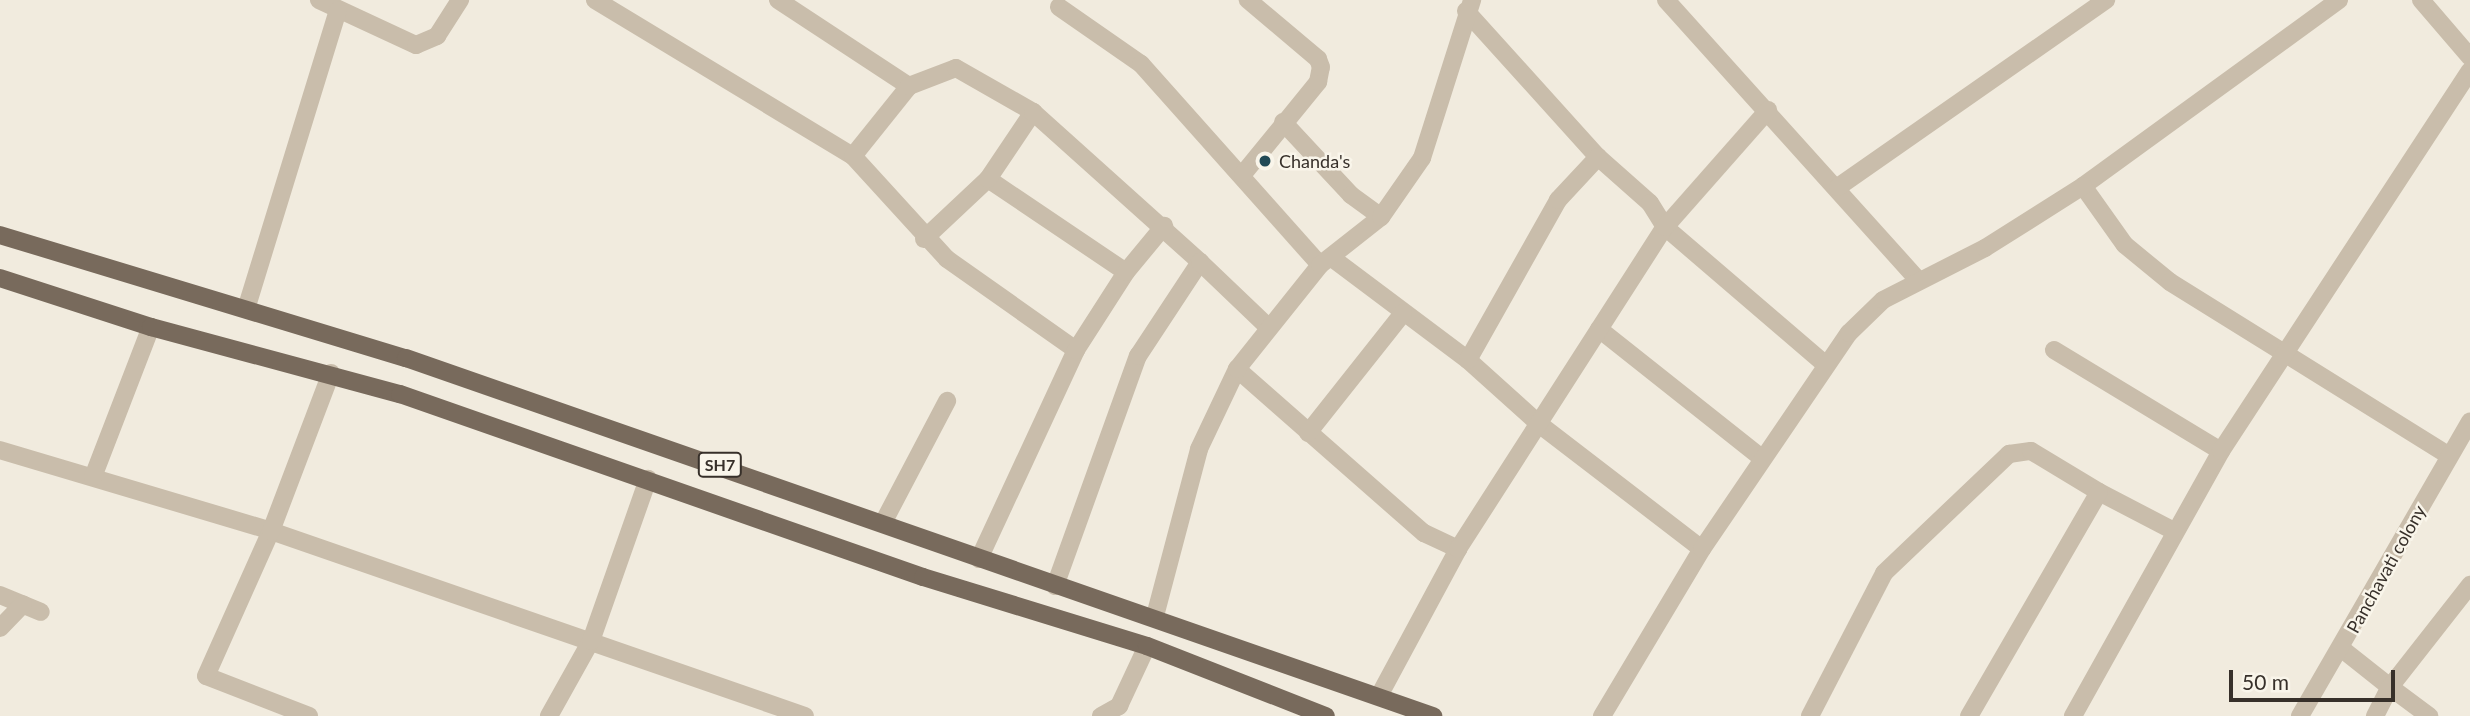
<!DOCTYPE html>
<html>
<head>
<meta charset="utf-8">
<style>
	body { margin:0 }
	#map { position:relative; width:2470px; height:716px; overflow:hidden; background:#f1ebde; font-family:Lato,sans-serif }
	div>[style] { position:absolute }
	.minor>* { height:18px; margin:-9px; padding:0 9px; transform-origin:9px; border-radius:9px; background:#c9bdab }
	.major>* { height:18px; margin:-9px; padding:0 9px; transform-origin:9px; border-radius:9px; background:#786a5c }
	.dots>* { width:19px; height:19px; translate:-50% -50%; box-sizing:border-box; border:4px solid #f9f5ea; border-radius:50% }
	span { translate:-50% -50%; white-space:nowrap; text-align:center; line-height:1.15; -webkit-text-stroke:5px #f9f5ea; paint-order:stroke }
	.shield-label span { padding:2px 5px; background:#f9f5ea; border:2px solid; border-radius:5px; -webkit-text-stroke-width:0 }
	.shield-label { font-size:16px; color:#37302a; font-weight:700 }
	.poi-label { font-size:18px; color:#37302a }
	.left { translate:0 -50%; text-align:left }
	.street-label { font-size:18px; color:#37302a }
	.scale { position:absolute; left:2229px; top:670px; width:166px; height:32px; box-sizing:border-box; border:4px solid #37302a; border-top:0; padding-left:9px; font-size:21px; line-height:24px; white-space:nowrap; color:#37302a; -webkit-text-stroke:5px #f9f5ea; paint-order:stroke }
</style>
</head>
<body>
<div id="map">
	<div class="minor">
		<div style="left:319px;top:0;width:107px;rotate:24.9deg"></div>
		<div style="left:416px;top:45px;width:23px;rotate:-23deg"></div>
		<div style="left:437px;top:36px;width:43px;rotate:-57.4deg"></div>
		<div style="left:595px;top:0;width:301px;rotate:31.2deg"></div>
		<div style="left:778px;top:0;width:157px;rotate:33.3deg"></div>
		<div style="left:1666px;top:0;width:378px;rotate:48deg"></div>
		<div style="left:2339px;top:0;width:316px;rotate:144deg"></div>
		<div style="left:2083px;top:186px;width:72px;rotate:54.6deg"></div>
		<div style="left:2125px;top:245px;width:58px;rotate:39.4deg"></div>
		<div style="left:2170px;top:282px;width:329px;rotate:31.9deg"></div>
		<div style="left:2421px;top:0;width:75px;rotate:49.3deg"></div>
		<div style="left:1059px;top:7px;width:100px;rotate:34.8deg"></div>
		<div style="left:1141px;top:64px;width:269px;rotate:48.3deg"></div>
		<div style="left:1466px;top:11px;width:197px;rotate:47.9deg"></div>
		<div style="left:1598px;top:157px;width:69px;rotate:41.5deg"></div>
		<div style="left:1650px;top:203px;width:28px;rotate:58deg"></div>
		<div style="left:1665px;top:227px;width:211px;rotate:40.6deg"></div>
		<div style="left:1283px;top:122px;width:100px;rotate:47deg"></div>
		<div style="left:1351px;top:195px;width:37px;rotate:36deg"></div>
		<div style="left:1243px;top:174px;width:119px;rotate:-50.8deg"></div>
		<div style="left:1318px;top:82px;width:15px;rotate:-79deg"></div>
		<div style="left:1321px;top:67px;width:9px;rotate:-111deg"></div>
		<div style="left:1318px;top:59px;width:92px;rotate:-139.9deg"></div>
		<div style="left:988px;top:179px;width:166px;rotate:34deg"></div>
		<div style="left:1838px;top:187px;width:327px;rotate:-34.9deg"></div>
		<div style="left:924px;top:239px;width:88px;rotate:-43.2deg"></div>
		<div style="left:988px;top:179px;width:81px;rotate:-56.1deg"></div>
		<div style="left:1332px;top:258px;width:170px;rotate:36.9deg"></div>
		<div style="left:1468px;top:360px;width:96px;rotate:42deg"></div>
		<div style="left:1539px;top:424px;width:205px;rotate:37.5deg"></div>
		<div style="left:247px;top:306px;width:309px;rotate:-72.9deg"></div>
		<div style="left:1599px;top:329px;width:208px;rotate:38.4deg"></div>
		<div style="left:1076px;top:350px;width:158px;rotate:-144.8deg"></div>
		<div style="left:947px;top:259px;width:139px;rotate:-132.4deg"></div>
		<div style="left:853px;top:156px;width:90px;rotate:-51.3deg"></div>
		<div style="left:909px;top:86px;width:50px;rotate:-21deg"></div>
		<div style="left:956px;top:68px;width:89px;rotate:29.7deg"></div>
		<div style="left:1033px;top:112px;width:224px;rotate:41.9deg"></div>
		<div style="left:2054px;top:350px;width:195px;rotate:31.2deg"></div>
		<div style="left:1468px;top:360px;width:184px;rotate:-60.6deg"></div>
		<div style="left:1558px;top:200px;width:59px;rotate:-47.1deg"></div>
		<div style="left:1237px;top:369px;width:249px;rotate:41.3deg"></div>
		<div style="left:1424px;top:533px;width:38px;rotate:25deg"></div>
		<div style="left:1308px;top:433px;width:153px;rotate:-51.6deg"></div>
		<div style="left:0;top:450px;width:283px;rotate:16.6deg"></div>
		<div style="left:271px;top:531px;width:565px;rotate:19.11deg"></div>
		<div style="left:93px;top:477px;width:161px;rotate:-68.9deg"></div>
		<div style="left:2099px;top:492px;width:85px;rotate:27.5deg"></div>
		<div style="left:883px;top:523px;width:138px;rotate:-62.3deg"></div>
		<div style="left:979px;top:559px;width:230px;rotate:-65.1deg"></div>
		<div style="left:1076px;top:350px;width:93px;rotate:-57.3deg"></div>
		<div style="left:1126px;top:272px;width:60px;rotate:-50.4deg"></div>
		<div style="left:1055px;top:586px;width:245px;rotate:-70.2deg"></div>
		<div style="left:1138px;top:356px;width:113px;rotate:-56.6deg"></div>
		<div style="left:1200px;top:262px;width:94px;rotate:43.7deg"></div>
		<div style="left:0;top:595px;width:44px;rotate:22.5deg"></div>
		<div style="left:1155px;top:616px;width:173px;rotate:-75.2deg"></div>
		<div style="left:1199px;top:449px;width:89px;rotate:-64.6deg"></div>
		<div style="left:1237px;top:369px;width:133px;rotate:-51.4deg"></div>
		<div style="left:1320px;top:265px;width:78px;rotate:-38.2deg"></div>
		<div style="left:1381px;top:217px;width:72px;rotate:-55.2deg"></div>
		<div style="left:1422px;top:158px;width:166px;rotate:-72.4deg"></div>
		<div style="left:0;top:628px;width:33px;rotate:-46deg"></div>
		<div style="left:2342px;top:649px;width:61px;rotate:38.4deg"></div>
		<div style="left:2390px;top:687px;width:130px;rotate:-51.9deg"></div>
		<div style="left:1379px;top:696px;width:167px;rotate:-61.7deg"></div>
		<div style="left:1458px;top:549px;width:383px;rotate:-57.3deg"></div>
		<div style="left:1665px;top:227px;width:156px;rotate:-48.6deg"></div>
		<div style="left:309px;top:716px;width:110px;rotate:-158.8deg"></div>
		<div style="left:206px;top:676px;width:159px;rotate:-65.9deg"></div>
		<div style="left:271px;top:531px;width:169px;rotate:-69.2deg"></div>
		<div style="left:549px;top:716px;width:86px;rotate:-60.8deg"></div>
		<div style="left:591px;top:641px;width:172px;rotate:-70.6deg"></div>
		<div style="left:1101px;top:716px;width:21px;rotate:-29deg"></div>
		<div style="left:1119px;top:706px;width:66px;rotate:-65deg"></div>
		<div style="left:1602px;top:716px;width:195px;rotate:-59.1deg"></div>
		<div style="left:1702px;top:549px;width:261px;rotate:-55.8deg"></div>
		<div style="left:1849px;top:333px;width:47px;rotate:-44.1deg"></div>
		<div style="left:1883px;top:300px;width:114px;rotate:-27deg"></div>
		<div style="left:1985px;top:248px;width:116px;rotate:-32.3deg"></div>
		<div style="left:1810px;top:716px;width:161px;rotate:-62.6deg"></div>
		<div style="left:1884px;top:573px;width:173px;rotate:-43.6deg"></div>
		<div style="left:2009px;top:454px;width:22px;rotate:-8deg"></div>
		<div style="left:2031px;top:451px;width:79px;rotate:31.1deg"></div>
		<div style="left:2099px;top:492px;width:259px;rotate:120.1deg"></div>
		<div style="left:2073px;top:716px;width:304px;rotate:-60.8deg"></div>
		<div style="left:2221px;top:451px;width:454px;rotate:-56.8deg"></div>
		<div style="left:2300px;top:716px;width:340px;rotate:-60deg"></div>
		<div style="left:2375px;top:716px;width:33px;rotate:-63deg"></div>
		<div style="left:2390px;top:687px;width:49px;rotate:36.6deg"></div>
	</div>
	<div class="major">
		<div style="left:0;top:235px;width:424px;rotate:16.9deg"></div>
		<div style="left:406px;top:358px;width:1088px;rotate:19.22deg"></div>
		<div style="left:0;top:278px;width:159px;rotate:18deg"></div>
		<div style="left:151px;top:327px;width:258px;rotate:15.1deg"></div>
		<div style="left:400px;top:394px;width:554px;rotate:19.29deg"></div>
		<div style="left:923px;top:577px;width:234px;rotate:17.1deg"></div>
		<div style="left:1147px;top:646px;width:192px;rotate:21.4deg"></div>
	</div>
	<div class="dots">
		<div style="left:1265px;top:161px;background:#214a56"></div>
	</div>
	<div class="shield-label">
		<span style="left:720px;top:465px">SH7</span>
	</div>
	<div class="poi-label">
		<span class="left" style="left:1279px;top:161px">Chanda's</span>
	</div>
	<div class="street-label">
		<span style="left:2386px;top:569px;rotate:-61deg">Panchavati colony</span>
	</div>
	<div class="scale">50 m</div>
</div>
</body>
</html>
